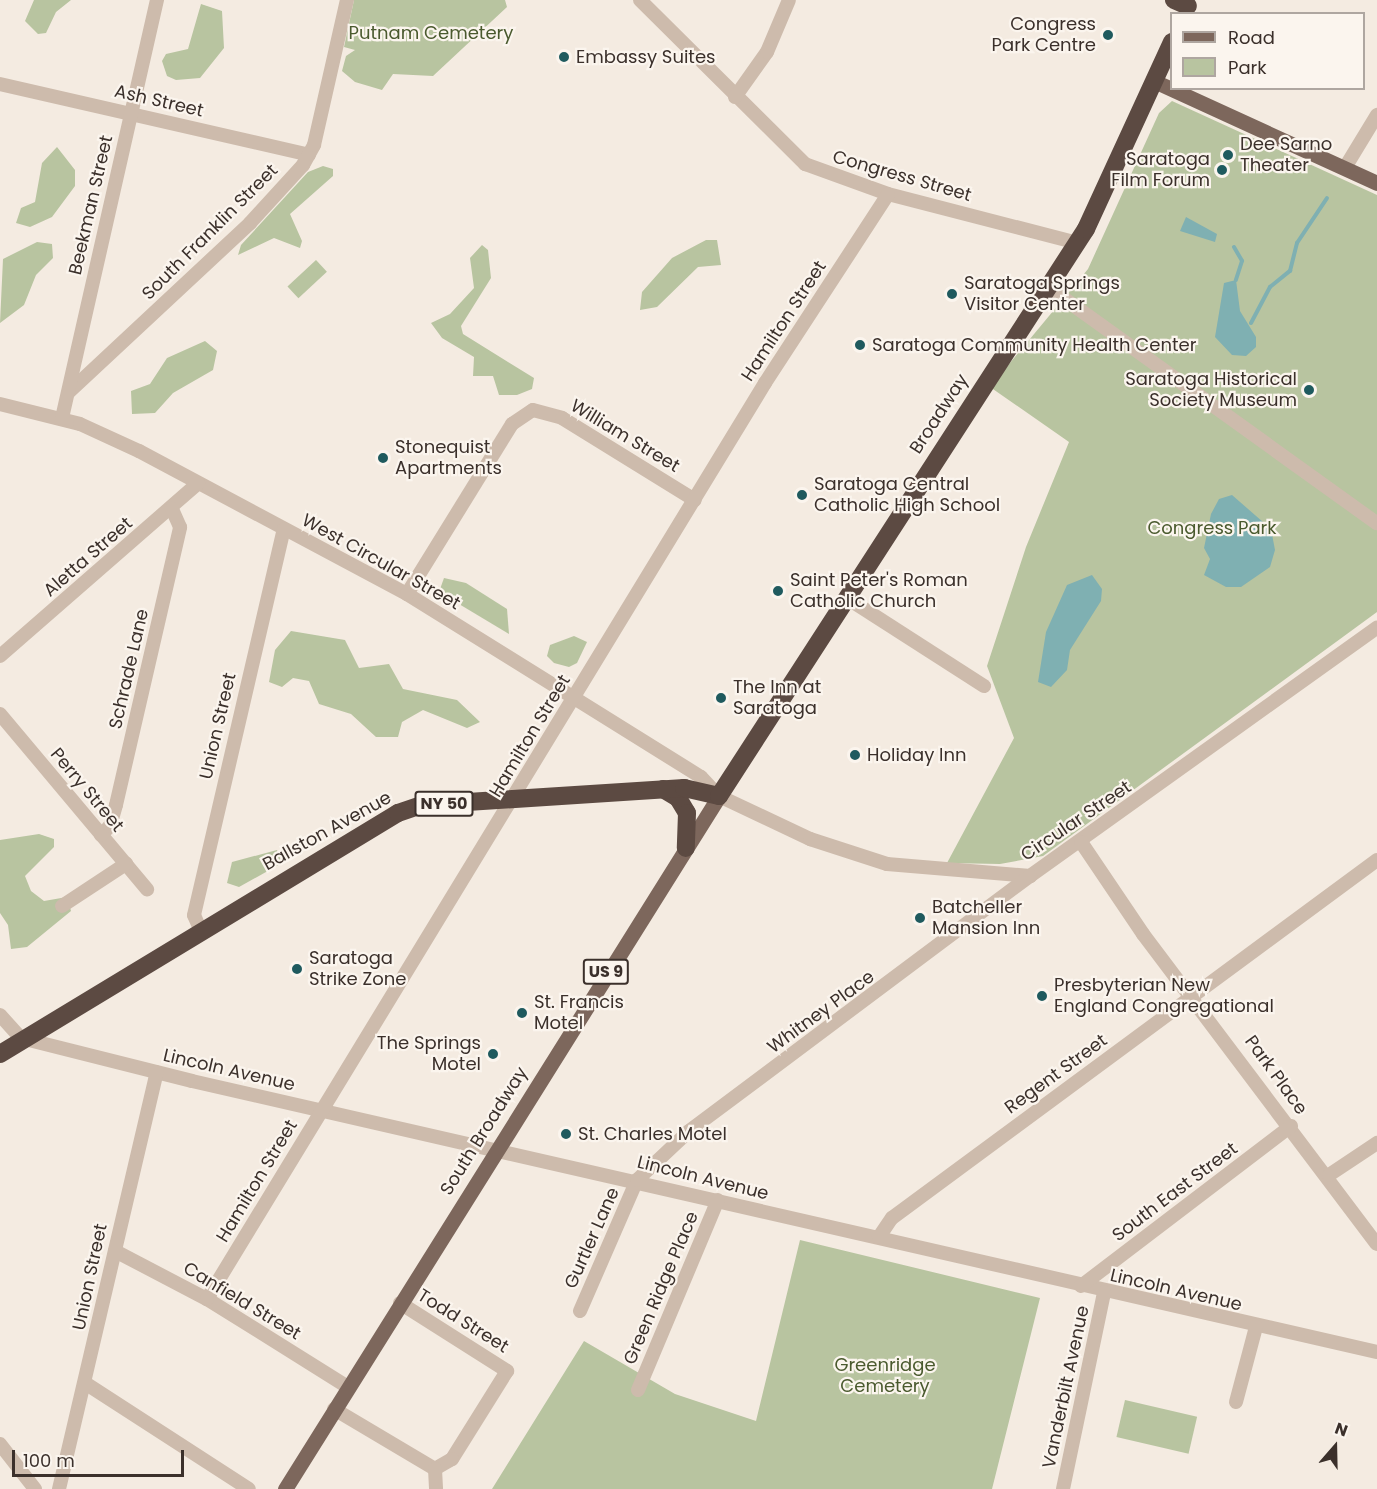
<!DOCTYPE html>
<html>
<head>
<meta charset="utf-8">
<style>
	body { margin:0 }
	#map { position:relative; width:1377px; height:1489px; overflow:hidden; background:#f4ebe1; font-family:Poppins,sans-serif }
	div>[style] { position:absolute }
	.green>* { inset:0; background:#b8c4a0; transform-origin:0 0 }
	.water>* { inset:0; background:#7fb0b2 }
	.stream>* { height:4px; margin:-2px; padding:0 2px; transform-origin:2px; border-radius:2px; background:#7fb0b2 }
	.minor>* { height:14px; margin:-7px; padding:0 7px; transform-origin:7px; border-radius:7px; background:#cdbbac }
	.major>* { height:15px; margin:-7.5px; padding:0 7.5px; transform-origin:7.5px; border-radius:7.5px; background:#7d675c }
	.highway>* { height:18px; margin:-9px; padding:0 9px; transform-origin:9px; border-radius:9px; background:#5c4a42 }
	.dots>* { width:16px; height:16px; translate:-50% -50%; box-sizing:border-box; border:3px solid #fbf5ee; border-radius:50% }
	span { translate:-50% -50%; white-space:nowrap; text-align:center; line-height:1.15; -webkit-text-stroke:4.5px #fbf5ee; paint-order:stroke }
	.shield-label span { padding:2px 4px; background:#fbf5ee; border:2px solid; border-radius:4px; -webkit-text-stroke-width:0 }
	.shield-label { font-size:16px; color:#3b302b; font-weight:700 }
	.poi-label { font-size:18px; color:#3b302b }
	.right { translate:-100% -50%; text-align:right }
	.left { translate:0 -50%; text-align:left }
	.park-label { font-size:18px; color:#4a5a2e }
	.street-label { font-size:18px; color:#3b302b }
	.legend { position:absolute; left:1170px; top:12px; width:195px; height:78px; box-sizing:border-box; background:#fbf5ee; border:2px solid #aea6a0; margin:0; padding:8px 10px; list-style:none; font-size:18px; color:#3b302b }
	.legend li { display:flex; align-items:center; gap:12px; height:30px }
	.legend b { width:30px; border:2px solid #aea6a0 }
	.north { position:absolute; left:1305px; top:1417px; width:60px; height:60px; -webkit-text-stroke:4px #fbf5ee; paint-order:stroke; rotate:20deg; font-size:16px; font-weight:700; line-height:24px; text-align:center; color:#3b302b }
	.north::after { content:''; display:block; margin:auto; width:21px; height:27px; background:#3b302b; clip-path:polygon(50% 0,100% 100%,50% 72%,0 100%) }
	.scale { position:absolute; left:12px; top:1450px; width:172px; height:27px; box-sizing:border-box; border:3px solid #3b302b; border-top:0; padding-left:8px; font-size:18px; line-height:21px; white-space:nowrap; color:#3b302b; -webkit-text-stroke:4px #fbf5ee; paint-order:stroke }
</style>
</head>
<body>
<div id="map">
	<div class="green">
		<div style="clip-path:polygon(34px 0,71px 0,56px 12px,46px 33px,38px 34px,25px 21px)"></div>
		<div style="clip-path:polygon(354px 0,505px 0,507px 7px,433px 76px,393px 74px,382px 90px,355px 82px,342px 71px,346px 56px,355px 50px,344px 47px)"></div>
		<div style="clip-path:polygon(201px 4px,222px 11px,224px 48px,200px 78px,176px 80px,167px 76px,162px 61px,166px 54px,188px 49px)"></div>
		<div style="clip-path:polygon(1172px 101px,1377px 195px,1377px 612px,1043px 856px,1000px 864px,947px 863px,1014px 738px,987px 666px,1026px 547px,1069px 442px,990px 387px,1088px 269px,1159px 113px)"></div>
		<div style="clip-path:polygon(57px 147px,75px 170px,75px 186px,52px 217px,30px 227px,16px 223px,21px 208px,35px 202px,42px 163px)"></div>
		<div style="clip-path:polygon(323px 166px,333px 169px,333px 176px,290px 214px,302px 241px,300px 248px,274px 238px,238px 255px,241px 245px,308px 172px)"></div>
		<div style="clip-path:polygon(706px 240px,717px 240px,721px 265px,698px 267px,657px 307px,640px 310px,642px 292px,672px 258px)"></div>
		<div style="clip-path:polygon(37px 242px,52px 244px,53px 258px,36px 275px,24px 305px,0 323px,3px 259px)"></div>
		<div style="clip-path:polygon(482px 245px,488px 250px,491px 278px,461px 326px,463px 334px,534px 378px,532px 389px,517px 395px,499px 395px,493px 376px,473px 376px,474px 357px,442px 338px,431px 323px,450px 314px,474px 288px,470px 258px)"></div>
		<div style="left:316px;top:260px;width:16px;height:39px;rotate:47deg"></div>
		<div style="clip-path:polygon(205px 341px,217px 351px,213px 370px,173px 393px,155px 413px,132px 414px,131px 391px,150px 384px,167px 358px)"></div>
		<div style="clip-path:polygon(444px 578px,466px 583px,507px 609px,509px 634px,439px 592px)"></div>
		<div style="clip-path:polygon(291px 631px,345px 640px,359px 668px,389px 664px,403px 689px,457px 700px,480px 722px,467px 728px,423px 710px,402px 722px,398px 737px,376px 737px,351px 714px,319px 704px,309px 681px,293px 678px,282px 687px,269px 682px,275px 650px)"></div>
		<div style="clip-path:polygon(574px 636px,587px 642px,577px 663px,569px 667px,554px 663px,547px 656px,550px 645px)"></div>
		<div style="clip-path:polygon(39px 834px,54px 839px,54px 847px,25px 876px,31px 891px,44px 901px,67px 897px,71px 911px,27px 947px,11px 949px,8px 925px,0 913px,0 840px)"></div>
		<div style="clip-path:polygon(277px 850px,282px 863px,239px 887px,227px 883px,232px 862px)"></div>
		<div style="clip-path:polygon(800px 1240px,1040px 1298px,992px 1489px,492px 1489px,584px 1341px,675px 1394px,756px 1421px)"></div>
		<div style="left:1125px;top:1400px;width:74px;height:38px;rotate:13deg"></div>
	</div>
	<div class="water">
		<div style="clip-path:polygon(1186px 217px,1217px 234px,1215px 242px,1180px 231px)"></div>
		<div style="clip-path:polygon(1236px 280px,1240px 311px,1256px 337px,1256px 347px,1246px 356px,1232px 355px,1215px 337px,1224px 283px)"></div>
		<div style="clip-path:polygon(1232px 495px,1271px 529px,1275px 550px,1270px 567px,1241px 587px,1226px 587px,1204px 575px,1210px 559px,1204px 548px,1211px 514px,1219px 499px)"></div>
		<div style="clip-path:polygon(1092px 575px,1102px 589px,1101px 601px,1070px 650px,1067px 670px,1051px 687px,1038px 682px,1046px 632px,1067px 585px)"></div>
	</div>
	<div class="stream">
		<div style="left:1234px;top:247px;width:16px;rotate:60deg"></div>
		<div style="left:1242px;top:261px;width:20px;rotate:108deg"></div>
		<div style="left:1251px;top:323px;width:41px;rotate:-62.2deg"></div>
		<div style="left:1270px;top:287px;width:26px;rotate:-39deg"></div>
		<div style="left:1290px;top:271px;width:29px;rotate:-76deg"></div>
		<div style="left:1297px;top:243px;width:54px;rotate:-56.3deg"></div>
	</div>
	<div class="minor">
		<div style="left:640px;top:0;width:233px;rotate:44.8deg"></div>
		<div style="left:805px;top:164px;width:88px;rotate:19.9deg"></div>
		<div style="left:888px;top:194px;width:195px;rotate:14.5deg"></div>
		<div style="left:0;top:84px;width:317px;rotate:12.9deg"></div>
		<div style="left:735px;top:97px;width:55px;rotate:-54.6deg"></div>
		<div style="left:767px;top:52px;width:56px;rotate:-67.1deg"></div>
		<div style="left:1346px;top:166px;width:60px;rotate:-58.7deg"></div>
		<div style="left:1048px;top:287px;width:405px;rotate:35.7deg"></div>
		<div style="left:69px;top:392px;width:248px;rotate:-43deg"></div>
		<div style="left:250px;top:223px;width:79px;rotate:-47.6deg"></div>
		<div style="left:303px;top:165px;width:23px;rotate:-61deg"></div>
		<div style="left:314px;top:145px;width:149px;rotate:-77.2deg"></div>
		<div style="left:0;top:404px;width:82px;rotate:14deg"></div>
		<div style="left:80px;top:424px;width:65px;rotate:24.6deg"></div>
		<div style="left:139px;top:451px;width:304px;rotate:28.1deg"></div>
		<div style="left:407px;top:594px;width:346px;rotate:31.9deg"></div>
		<div style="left:701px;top:777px;width:26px;rotate:47deg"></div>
		<div style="left:719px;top:796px;width:101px;rotate:25.3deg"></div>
		<div style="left:810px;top:839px;width:81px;rotate:18deg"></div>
		<div style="left:887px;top:864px;width:144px;rotate:4.8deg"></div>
		<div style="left:1030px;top:876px;width:427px;rotate:-35.6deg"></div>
		<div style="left:62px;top:418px;width:429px;rotate:-77.2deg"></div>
		<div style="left:407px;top:594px;width:200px;rotate:-58.3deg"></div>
		<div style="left:512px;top:424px;width:25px;rotate:-34deg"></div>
		<div style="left:533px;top:410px;width:30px;rotate:15deg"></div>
		<div style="left:562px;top:418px;width:156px;rotate:31.7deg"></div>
		<div style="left:847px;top:598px;width:163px;rotate:32.7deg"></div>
		<div style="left:0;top:656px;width:263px;rotate:-41.1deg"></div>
		<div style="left:0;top:714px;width:229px;rotate:50deg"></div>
		<div style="left:101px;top:835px;width:13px;rotate:-45deg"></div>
		<div style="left:110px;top:826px;width:22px;rotate:-74deg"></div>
		<div style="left:116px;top:805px;width:285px;rotate:-77deg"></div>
		<div style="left:180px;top:527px;width:20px;rotate:-114deg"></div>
		<div style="left:1081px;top:842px;width:111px;rotate:56deg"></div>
		<div style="left:1143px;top:934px;width:388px;rotate:53deg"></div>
		<div style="left:62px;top:906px;width:77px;rotate:-33.3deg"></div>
		<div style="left:201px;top:931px;width:17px;rotate:-114deg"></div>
		<div style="left:194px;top:915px;width:396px;rotate:-76.9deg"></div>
		<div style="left:0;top:1015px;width:31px;rotate:48deg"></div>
		<div style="left:21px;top:1038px;width:176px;rotate:14.1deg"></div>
		<div style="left:192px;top:1081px;width:1216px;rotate:12.88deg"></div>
		<div style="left:1329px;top:1175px;width:58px;rotate:-33.7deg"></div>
		<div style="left:879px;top:1237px;width:23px;rotate:-56deg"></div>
		<div style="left:892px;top:1218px;width:603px;rotate:-36.43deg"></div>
		<div style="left:115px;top:1251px;width:104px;rotate:27.6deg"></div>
		<div style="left:207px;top:1299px;width:166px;rotate:32deg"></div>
		<div style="left:1081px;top:1286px;width:264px;rotate:-37.3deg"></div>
		<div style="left:207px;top:1299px;width:1073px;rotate:-58.65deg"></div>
		<div style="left:765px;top:383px;width:225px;rotate:-56.9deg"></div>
		<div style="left:400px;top:1303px;width:127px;rotate:32.4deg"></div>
		<div style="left:507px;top:1371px;width:104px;rotate:122deg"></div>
		<div style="left:452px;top:1459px;width:20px;rotate:150deg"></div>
		<div style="left:580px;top:1311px;width:143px;rotate:-66.5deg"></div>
		<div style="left:637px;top:1180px;width:71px;rotate:-43.3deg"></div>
		<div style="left:689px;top:1131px;width:426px;rotate:-36.8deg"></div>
		<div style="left:85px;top:1383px;width:195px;rotate:32.9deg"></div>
		<div style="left:638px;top:1390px;width:206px;rotate:-67.2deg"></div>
		<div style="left:1236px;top:1402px;width:78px;rotate:-75.1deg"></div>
		<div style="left:334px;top:1409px;width:117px;rotate:30.7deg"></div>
		<div style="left:0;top:1444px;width:57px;rotate:52.1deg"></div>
		<div style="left:435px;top:1469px;width:20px;rotate:87deg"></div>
		<div style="left:59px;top:1489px;width:428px;rotate:-76.8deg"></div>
		<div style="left:1063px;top:1489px;width:201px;rotate:-78.2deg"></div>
	</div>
	<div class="major">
		<div style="left:1154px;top:81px;width:245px;rotate:24.6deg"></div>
		<div style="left:285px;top:1489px;width:818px;rotate:-57.94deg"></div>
	</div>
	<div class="highway">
		<div style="left:1174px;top:0;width:15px;rotate:23deg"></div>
		<div style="left:663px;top:789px;width:17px;rotate:31deg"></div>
		<div style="left:678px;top:798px;width:17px;rotate:59deg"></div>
		<div style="left:687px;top:813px;width:35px;rotate:92deg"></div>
		<div style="left:0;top:1054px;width:465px;rotate:-31.2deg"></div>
		<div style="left:398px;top:813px;width:24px;rotate:-19deg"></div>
		<div style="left:421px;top:805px;width:264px;rotate:-3.7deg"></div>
		<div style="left:684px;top:788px;width:36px;rotate:13deg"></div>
		<div style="left:719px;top:796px;width:675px;rotate:-57.09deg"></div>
		<div style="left:1086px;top:229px;width:206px;rotate:-65.3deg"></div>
	</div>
	<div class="dots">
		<div style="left:1108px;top:35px;background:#1f5a5e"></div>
		<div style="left:564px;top:57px;background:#1f5a5e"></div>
		<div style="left:1228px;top:155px;background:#1f5a5e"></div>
		<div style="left:1222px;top:170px;background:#1f5a5e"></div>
		<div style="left:952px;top:294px;background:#1f5a5e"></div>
		<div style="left:860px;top:345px;background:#1f5a5e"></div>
		<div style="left:1309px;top:390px;background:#1f5a5e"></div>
		<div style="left:383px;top:458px;background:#1f5a5e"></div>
		<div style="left:802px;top:495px;background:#1f5a5e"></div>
		<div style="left:778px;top:591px;background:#1f5a5e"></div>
		<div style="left:721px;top:698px;background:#1f5a5e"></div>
		<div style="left:855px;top:755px;background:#1f5a5e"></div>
		<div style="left:920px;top:918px;background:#1f5a5e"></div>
		<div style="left:297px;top:969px;background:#1f5a5e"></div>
		<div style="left:1042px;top:996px;background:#1f5a5e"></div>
		<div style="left:522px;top:1013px;background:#1f5a5e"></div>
		<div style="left:493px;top:1054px;background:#1f5a5e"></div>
		<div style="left:566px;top:1134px;background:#1f5a5e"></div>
	</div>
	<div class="shield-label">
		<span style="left:444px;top:804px">NY 50</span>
		<span style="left:606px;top:972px">US 9</span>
	</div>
	<div class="poi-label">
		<span class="right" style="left:1096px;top:35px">Congress<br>Park Centre</span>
		<span class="left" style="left:576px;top:57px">Embassy Suites</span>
		<span class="left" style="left:1240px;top:155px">Dee Sarno<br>Theater</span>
		<span class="right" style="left:1210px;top:170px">Saratoga<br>Film Forum</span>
		<span class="left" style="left:964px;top:294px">Saratoga Springs<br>Visitor Center</span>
		<span class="left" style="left:872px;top:345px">Saratoga Community Health Center</span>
		<span class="right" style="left:1297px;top:390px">Saratoga Historical<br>Society Museum</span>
		<span class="left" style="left:395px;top:458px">Stonequist<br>Apartments</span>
		<span class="left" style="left:814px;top:495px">Saratoga Central<br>Catholic High School</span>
		<span class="left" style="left:790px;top:591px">Saint Peter's Roman<br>Catholic Church</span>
		<span class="left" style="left:733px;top:698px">The Inn at<br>Saratoga</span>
		<span class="left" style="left:867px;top:755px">Holiday Inn</span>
		<span class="left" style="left:932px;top:918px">Batcheller<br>Mansion Inn</span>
		<span class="left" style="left:309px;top:969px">Saratoga<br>Strike Zone</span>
		<span class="left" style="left:1054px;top:996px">Presbyterian New<br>England Congregational</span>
		<span class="left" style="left:534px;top:1013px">St. Francis<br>Motel</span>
		<span class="right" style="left:481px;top:1054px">The Springs<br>Motel</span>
		<span class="left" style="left:578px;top:1134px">St. Charles Motel</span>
	</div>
	<div class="park-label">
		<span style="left:431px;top:33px">Putnam Cemetery</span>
		<span style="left:1212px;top:528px">Congress Park</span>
		<span style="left:885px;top:1376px">Greenridge<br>Cemetery</span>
	</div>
	<div class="street-label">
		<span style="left:159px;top:101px;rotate:13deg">Ash Street</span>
		<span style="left:902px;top:176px;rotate:16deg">Congress Street</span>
		<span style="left:91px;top:205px;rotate:-77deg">Beekman Street</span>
		<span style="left:210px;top:232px;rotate:-45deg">South Franklin Street</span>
		<span style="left:784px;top:321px;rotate:-57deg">Hamilton Street</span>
		<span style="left:939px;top:414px;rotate:-57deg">Broadway</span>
		<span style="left:625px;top:436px;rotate:31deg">William Street</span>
		<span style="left:88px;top:557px;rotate:-41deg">Aletta Street</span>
		<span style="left:381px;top:562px;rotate:29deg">West Circular Street</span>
		<span style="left:129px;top:669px;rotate:-77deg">Schrade Lane</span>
		<span style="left:218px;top:726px;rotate:-77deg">Union Street</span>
		<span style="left:530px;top:736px;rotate:-59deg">Hamilton Street</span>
		<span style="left:87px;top:790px;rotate:50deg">Perry Street</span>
		<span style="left:1076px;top:821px;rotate:-34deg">Circular Street</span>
		<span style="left:327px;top:831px;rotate:-29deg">Ballston Avenue</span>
		<span style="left:821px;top:1012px;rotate:-36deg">Whitney Place</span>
		<span style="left:229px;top:1070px;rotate:13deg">Lincoln Avenue</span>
		<span style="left:1056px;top:1074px;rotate:-36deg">Regent Street</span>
		<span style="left:1276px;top:1075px;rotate:54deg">Park Place</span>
		<span style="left:484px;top:1131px;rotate:-58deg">South Broadway</span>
		<span style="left:703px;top:1178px;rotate:14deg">Lincoln Avenue</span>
		<span style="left:257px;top:1181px;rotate:-59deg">Hamilton Street</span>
		<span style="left:1175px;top:1192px;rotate:-37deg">South East Street</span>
		<span style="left:592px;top:1238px;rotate:-66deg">Gurtler Lane</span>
		<span style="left:90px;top:1277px;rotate:-78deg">Union Street</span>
		<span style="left:661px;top:1288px;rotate:-67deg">Green Ridge Place</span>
		<span style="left:1176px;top:1290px;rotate:13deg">Lincoln Avenue</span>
		<span style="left:242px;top:1301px;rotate:31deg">Canfield Street</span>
		<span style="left:463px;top:1321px;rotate:32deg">Todd Street</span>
		<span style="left:1066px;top:1387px;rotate:-78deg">Vanderbilt Avenue</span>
	</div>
	<ul class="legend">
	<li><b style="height:8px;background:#7d675c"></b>Road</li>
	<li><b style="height:16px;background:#b8c4a0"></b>Park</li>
	</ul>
	<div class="north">N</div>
	<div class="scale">100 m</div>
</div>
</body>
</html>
